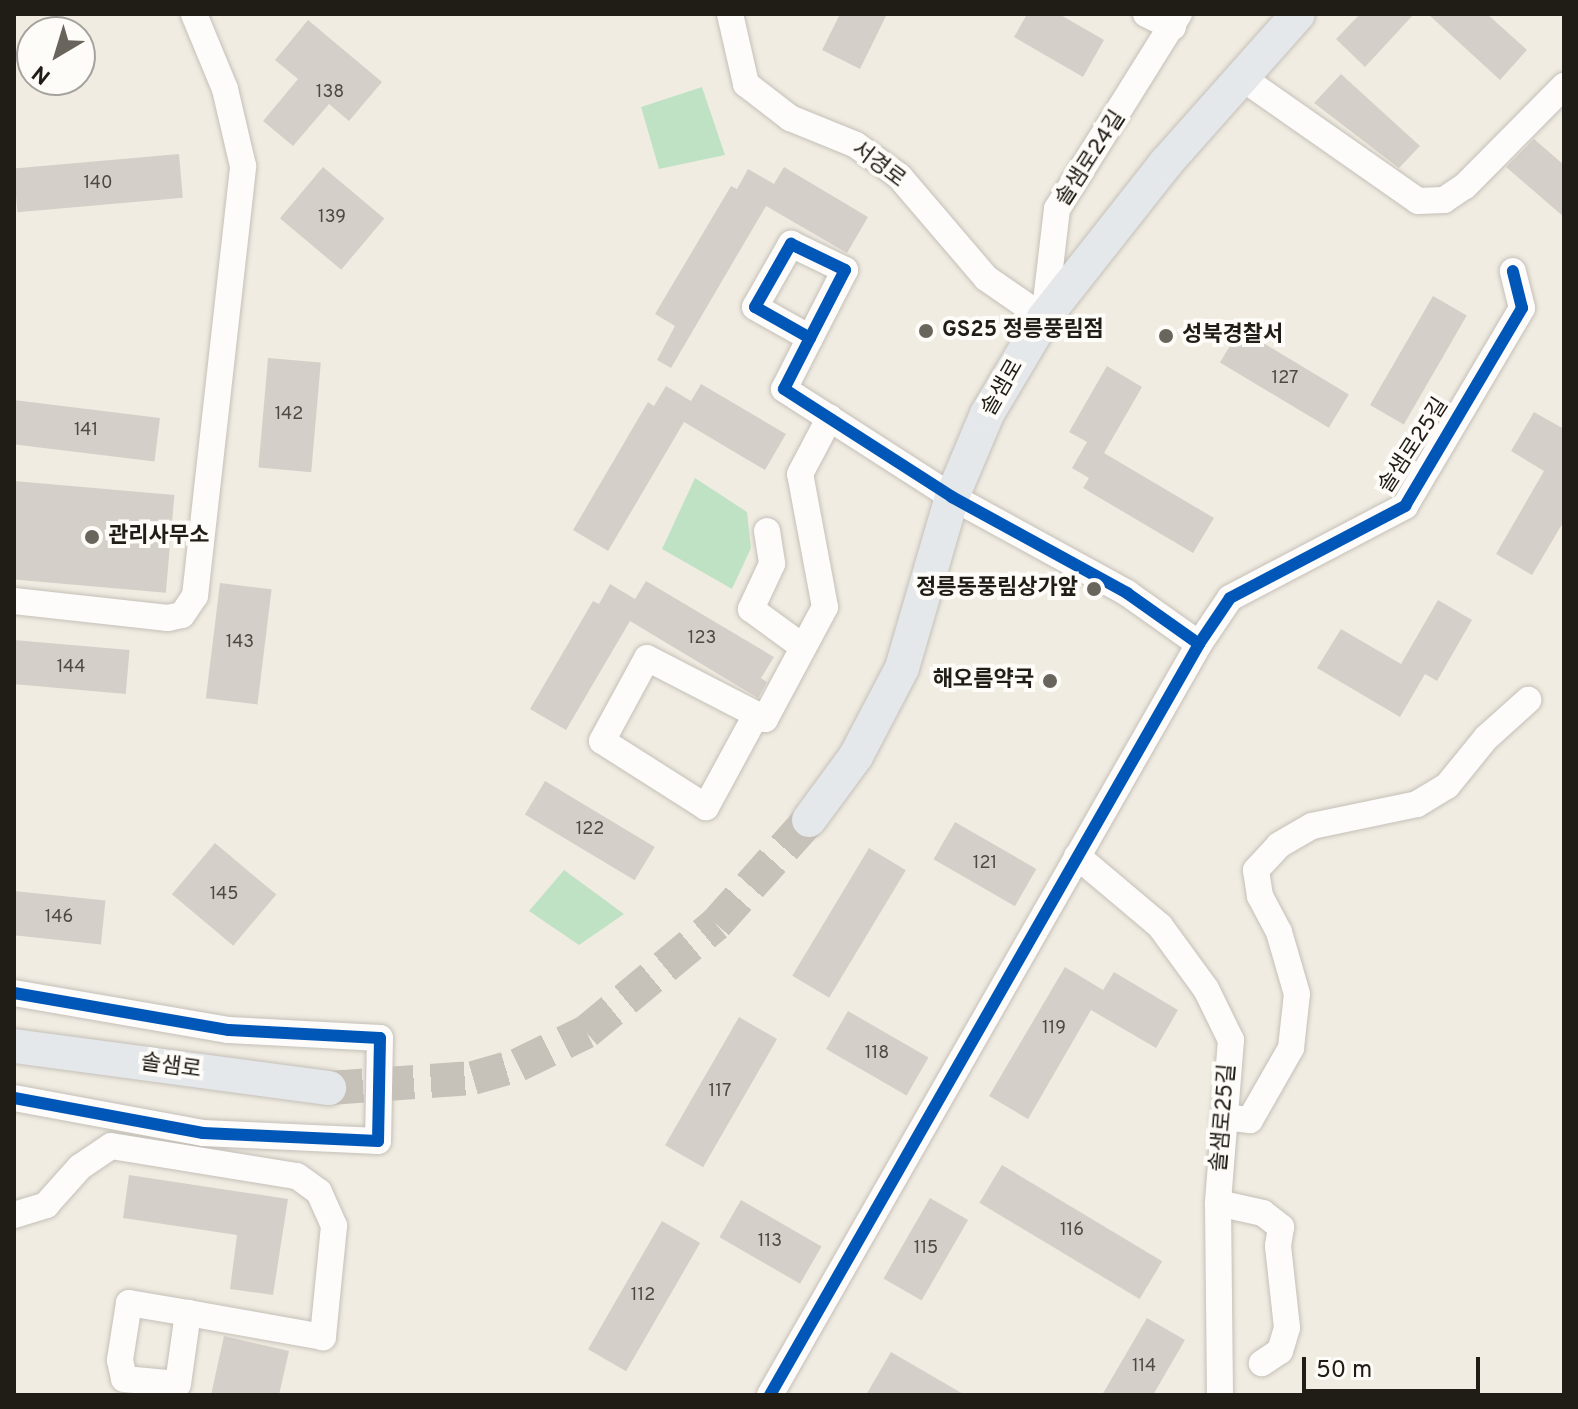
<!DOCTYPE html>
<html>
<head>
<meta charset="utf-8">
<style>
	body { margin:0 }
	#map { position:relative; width:1578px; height:1409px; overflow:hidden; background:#f1ece2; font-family:Overpass,"Noto Sans KR",sans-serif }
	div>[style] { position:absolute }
	.green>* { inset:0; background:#c0e2c4 }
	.building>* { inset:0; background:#d5cfc9; transform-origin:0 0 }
	.major-tunnel>* { height:34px; margin-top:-17px; transform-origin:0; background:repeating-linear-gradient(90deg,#c7c2b9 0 34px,transparent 0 51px) }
	.roads { filter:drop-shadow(0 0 2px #c4c0b8) drop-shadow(0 0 2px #c4c0b8) }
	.minor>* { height:26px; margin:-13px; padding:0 13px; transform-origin:13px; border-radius:13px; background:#fdfcfb }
	.major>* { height:34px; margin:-17px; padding:0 17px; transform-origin:17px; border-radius:17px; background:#e5e8eb }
	.cycleway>* { height:12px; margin:-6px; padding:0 6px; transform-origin:6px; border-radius:6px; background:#0057b8 }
	.dots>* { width:22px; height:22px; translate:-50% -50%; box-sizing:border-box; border:4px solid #fefcf8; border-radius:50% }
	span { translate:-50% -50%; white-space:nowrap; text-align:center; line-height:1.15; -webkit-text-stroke:8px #fefcf8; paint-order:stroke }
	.number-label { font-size:18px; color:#4d4943 }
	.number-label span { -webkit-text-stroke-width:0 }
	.street-label { font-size:22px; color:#201c16 }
	.poi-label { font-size:22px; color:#201c16; font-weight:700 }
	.left { translate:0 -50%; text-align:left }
	.right { translate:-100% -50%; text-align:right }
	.frame { position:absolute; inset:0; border:16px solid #201c16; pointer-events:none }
	.north { position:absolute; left:16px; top:16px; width:80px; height:80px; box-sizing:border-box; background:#fefcf8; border:2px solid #a5a29e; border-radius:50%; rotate:218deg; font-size:22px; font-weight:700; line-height:32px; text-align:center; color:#201c16 }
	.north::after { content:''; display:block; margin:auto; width:28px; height:36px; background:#69655d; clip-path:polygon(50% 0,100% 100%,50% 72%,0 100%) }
	.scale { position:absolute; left:1302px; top:1357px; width:178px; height:36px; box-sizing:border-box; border:4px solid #201c16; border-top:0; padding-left:10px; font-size:24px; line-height:28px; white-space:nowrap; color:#201c16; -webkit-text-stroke:6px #fefcf8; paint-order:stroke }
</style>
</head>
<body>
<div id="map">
	<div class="green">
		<div style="clip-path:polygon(702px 87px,725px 155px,659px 169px,641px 107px)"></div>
		<div style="clip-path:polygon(695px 478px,747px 512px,751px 548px,732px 589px,662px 549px)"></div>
		<div style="clip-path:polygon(564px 870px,624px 914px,579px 945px,529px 911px)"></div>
	</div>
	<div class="building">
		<div style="clip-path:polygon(840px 14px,887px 14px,860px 69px,822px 50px)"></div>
		<div style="clip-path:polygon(1027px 14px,1059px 14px,1104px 40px,1083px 77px,1014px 37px)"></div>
		<div style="clip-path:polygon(1360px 14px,1414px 14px,1365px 67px,1336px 39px)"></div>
		<div style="clip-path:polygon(1428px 14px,1487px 14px,1527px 50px,1500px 80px)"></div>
		<div style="clip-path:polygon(308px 20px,382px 82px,349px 121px,329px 104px,293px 146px,263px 121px,298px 79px,275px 60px)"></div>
		<div style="clip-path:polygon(1341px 74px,1420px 146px,1399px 168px,1314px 103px)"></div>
		<div style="clip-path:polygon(1534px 139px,1564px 165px,1564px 217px,1506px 167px)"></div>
		<div style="left:179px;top:154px;width:44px;height:166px;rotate:85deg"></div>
		<div style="left:323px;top:167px;width:80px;height:67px;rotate:40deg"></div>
		<div style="clip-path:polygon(784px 167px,868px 217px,847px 253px,766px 206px,671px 368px,657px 360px,675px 326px,655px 314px,731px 186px,737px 189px,748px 169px,774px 184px)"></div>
		<div style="left:1433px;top:296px;width:39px;height:126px;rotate:30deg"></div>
		<div style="left:1240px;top:329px;width:127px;height:39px;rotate:31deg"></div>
		<div style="left:268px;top:358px;width:53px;height:110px;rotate:5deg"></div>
		<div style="clip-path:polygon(1107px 366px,1142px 387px,1104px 453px,1214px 518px,1193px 553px,1083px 488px,1089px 478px,1072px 468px,1087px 442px,1069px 432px)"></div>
		<div style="clip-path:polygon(701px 384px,786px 434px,765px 470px,684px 422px,608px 551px,573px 530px,648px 402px,654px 406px,666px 386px,691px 401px)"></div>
		<div style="left:14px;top:400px;width:147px;height:44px;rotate:7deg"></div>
		<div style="clip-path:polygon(1534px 412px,1564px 429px,1564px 521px,1532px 575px,1496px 554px,1544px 471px,1511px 451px)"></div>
		<div style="left:14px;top:481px;width:161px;height:98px;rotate:5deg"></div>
		<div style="clip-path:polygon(646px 581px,774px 657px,761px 678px,767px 682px,758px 698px,630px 621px,566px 730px,530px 709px,593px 601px,599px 604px,610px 584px,635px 599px)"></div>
		<div style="left:220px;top:583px;width:52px;height:116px;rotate:7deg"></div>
		<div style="clip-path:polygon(1438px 600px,1472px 620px,1437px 681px,1425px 674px,1400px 717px,1317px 668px,1341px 629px,1401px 664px)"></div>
		<div style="left:14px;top:640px;width:116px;height:44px;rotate:5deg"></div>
		<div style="left:545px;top:781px;width:128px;height:39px;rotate:31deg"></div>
		<div style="left:955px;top:822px;width:94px;height:43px;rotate:30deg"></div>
		<div style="left:215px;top:843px;width:80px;height:67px;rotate:40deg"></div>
		<div style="left:869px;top:848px;width:43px;height:149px;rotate:31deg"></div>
		<div style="left:14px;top:891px;width:92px;height:44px;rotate:6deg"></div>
		<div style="clip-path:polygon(1065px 967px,1103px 990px,1114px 972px,1178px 1010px,1156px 1048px,1091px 1010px,1028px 1119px,989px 1096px)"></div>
		<div style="left:848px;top:1011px;width:93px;height:44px;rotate:30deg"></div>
		<div style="left:739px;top:1017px;width:44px;height:148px;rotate:30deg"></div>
		<div style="left:1002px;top:1165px;width:187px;height:44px;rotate:31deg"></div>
		<div style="clip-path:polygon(129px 1175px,288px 1199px,273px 1295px,230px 1289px,237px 1235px,123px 1218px)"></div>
		<div style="left:930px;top:1198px;width:44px;height:93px;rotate:30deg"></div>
		<div style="left:741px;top:1200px;width:93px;height:43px;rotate:30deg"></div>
		<div style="left:662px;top:1221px;width:44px;height:148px;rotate:30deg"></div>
		<div style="clip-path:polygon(1147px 1318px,1185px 1340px,1153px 1395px,1102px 1395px)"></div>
		<div style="clip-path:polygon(224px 1336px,289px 1351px,279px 1395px,211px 1395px)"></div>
		<div style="clip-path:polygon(891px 1352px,965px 1395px,866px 1395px)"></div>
	</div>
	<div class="major-tunnel">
		<div style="left:329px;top:1088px;width:144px;rotate:-4deg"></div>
		<div style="left:473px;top:1078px;width:47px;rotate:-16.1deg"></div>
		<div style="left:518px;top:1065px;width:76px;rotate:-25.9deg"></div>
		<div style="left:586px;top:1032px;width:169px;rotate:-39.7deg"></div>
		<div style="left:716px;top:924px;width:140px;rotate:-48.2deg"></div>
	</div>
	<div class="roads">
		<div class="minor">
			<div style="left:730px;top:14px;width:72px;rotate:77.1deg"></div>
			<div style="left:746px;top:84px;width:56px;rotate:37.7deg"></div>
			<div style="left:790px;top:118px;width:71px;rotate:22.2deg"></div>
			<div style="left:856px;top:145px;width:53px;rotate:35.8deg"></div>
			<div style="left:899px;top:176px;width:134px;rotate:49.5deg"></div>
			<div style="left:986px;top:278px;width:70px;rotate:34.6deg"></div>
			<div style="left:1044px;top:318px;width:110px;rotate:-83.2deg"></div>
			<div style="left:1057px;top:209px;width:230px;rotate:-58deg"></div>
			<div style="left:1146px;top:14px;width:30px;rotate:26deg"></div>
			<div style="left:1241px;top:77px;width:216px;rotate:35deg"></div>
			<div style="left:1418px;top:201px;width:26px;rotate:-2deg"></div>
			<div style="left:1444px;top:200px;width:25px;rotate:-34deg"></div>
			<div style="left:1465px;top:186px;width:141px;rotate:-45.3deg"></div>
			<div style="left:810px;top:338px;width:63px;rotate:-150.6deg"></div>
			<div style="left:755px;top:307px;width:73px;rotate:-60.3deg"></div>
			<div style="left:791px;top:244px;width:60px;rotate:25.7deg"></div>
			<div style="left:845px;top:270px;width:76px;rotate:117.2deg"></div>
			<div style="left:810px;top:338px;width:57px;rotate:117deg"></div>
			<div style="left:784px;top:389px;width:200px;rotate:32.7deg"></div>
			<div style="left:952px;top:497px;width:200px;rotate:28.7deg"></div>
			<div style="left:1127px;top:593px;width:88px;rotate:35.3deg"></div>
			<div style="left:767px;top:531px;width:33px;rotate:81deg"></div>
			<div style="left:772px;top:564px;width:50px;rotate:115deg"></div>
			<div style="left:751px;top:609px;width:64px;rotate:36.2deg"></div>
			<div style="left:14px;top:601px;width:155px;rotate:6.3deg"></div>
			<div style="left:168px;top:618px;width:14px;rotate:-12deg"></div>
			<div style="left:182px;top:615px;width:23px;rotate:-56deg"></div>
			<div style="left:195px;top:596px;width:433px;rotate:-83.6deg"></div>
			<div style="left:243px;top:166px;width:79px;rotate:-103.2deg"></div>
			<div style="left:225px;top:89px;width:81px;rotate:-112.5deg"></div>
			<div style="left:756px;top:715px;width:105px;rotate:118.5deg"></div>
			<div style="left:706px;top:807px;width:123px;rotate:-147.6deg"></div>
			<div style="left:602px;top:741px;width:94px;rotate:-61.5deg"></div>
			<div style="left:647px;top:658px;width:133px;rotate:27.3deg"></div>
			<div style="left:765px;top:719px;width:127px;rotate:-61.8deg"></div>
			<div style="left:825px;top:607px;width:135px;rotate:-100.6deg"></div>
			<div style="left:800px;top:474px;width:64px;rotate:-62.2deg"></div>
			<div style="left:1077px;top:856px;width:109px;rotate:40.1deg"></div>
			<div style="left:1160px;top:926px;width:78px;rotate:53.9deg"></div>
			<div style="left:1206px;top:989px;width:57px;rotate:63.9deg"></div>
			<div style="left:1231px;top:1040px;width:164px;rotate:94.6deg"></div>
			<div style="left:1218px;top:1203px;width:192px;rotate:89.4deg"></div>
			<div style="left:14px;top:993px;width:218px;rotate:9.8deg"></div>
			<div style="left:229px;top:1030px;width:151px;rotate:3deg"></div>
			<div style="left:380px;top:1038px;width:103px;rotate:91.1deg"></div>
			<div style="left:378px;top:1141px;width:175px;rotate:-177.4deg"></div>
			<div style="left:203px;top:1133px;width:192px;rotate:-169.5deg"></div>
			<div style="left:1224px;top:1117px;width:26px;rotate:7deg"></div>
			<div style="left:1250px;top:1120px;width:83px;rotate:-60.3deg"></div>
			<div style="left:1291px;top:1048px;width:54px;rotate:-83.7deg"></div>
			<div style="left:1297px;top:994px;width:65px;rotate:-106.2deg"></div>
			<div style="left:1279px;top:932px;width:41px;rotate:-117.8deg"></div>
			<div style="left:1260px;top:896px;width:26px;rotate:-99deg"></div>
			<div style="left:1256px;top:870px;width:34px;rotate:-47deg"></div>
			<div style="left:1279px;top:845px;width:38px;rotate:-30deg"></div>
			<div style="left:1312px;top:826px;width:107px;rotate:-11.8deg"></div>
			<div style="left:1417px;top:804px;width:35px;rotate:-31deg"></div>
			<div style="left:1447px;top:786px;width:62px;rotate:-50.9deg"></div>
			<div style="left:1486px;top:738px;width:57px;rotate:-42.1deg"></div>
			<div style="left:1218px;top:1203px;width:46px;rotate:12.5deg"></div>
			<div style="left:1263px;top:1213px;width:23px;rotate:38deg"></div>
			<div style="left:1281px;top:1227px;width:19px;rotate:99deg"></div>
			<div style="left:1278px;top:1246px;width:82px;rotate:83.7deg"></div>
			<div style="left:1287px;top:1328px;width:24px;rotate:107deg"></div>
			<div style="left:1280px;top:1351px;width:22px;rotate:146deg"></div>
			<div style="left:14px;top:1215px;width:34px;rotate:-17deg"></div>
			<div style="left:46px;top:1205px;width:51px;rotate:-48.2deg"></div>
			<div style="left:80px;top:1167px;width:37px;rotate:-34deg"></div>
			<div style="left:111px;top:1146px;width:188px;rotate:9.2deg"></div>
			<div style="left:297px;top:1176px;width:27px;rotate:36deg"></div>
			<div style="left:319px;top:1192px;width:37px;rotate:66deg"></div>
			<div style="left:334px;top:1226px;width:112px;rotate:95.7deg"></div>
			<div style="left:323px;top:1337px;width:137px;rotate:-169.9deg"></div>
			<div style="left:188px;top:1313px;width:60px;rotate:-170.4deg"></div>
			<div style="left:129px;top:1303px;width:58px;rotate:99deg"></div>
			<div style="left:120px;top:1360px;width:19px;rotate:78deg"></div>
			<div style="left:124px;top:1379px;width:54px;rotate:5.3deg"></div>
			<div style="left:178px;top:1384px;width:72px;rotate:-82deg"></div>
			<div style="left:770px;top:1395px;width:865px;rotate:-60.26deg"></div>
			<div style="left:1199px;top:644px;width:55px;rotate:-56deg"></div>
			<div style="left:1230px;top:598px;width:198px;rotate:-27.7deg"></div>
			<div style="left:1405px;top:506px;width:230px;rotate:-59.4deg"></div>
			<div style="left:1522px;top:308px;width:38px;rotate:-104deg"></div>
		</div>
		<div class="major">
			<div style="left:809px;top:820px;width:79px;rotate:-53.7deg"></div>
			<div style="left:856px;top:756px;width:99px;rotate:-62.4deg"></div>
			<div style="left:902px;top:668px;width:178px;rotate:-73.7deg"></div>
			<div style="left:952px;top:497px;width:90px;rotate:-67.1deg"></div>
			<div style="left:987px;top:414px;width:112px;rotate:-59.3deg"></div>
			<div style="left:1044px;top:318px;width:196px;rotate:-51.8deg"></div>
			<div style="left:1165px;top:164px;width:200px;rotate:-48.4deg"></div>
			<div style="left:14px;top:1046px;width:318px;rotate:7.6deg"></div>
		</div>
	</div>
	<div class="cycleway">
		<div style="left:810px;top:338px;width:63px;rotate:-150.6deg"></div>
		<div style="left:755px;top:307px;width:73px;rotate:-60.3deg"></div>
		<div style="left:791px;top:244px;width:60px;rotate:25.7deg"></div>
		<div style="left:845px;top:270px;width:76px;rotate:117.2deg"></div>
		<div style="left:810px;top:338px;width:57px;rotate:117deg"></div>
		<div style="left:784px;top:389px;width:200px;rotate:32.7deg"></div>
		<div style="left:952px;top:497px;width:200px;rotate:28.7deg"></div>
		<div style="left:1127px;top:593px;width:88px;rotate:35.3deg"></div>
		<div style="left:14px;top:993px;width:218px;rotate:9.8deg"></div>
		<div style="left:229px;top:1030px;width:151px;rotate:3deg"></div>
		<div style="left:380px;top:1038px;width:103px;rotate:91.1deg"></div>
		<div style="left:378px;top:1141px;width:175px;rotate:-177.4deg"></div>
		<div style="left:203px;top:1133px;width:192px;rotate:-169.5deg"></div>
		<div style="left:770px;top:1395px;width:865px;rotate:-60.26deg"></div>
		<div style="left:1199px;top:644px;width:55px;rotate:-56deg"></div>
		<div style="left:1230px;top:598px;width:198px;rotate:-27.7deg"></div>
		<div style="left:1405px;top:506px;width:230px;rotate:-59.4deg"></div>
		<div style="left:1522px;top:308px;width:38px;rotate:-104deg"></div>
	</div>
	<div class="dots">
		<div style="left:926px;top:331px;background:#69655d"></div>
		<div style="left:1166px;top:336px;background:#69655d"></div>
		<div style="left:92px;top:537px;background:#69655d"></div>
		<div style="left:1094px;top:589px;background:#69655d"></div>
		<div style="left:1050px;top:681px;background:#69655d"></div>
	</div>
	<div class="number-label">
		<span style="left:330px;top:93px">138</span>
		<span style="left:98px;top:184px">140</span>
		<span style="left:332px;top:218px">139</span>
		<span style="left:1285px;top:379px">127</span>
		<span style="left:289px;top:415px">142</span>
		<span style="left:86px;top:431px">141</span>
		<span style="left:702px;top:639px">123</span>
		<span style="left:240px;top:643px">143</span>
		<span style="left:71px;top:668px">144</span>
		<span style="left:590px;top:830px">122</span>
		<span style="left:985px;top:864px">121</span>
		<span style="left:224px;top:895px">145</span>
		<span style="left:59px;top:918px">146</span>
		<span style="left:1054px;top:1029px">119</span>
		<span style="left:877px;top:1054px">118</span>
		<span style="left:720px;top:1092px">117</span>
		<span style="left:1072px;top:1231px">116</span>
		<span style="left:770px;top:1242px">113</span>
		<span style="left:926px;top:1249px">115</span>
		<span style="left:643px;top:1296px">112</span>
		<span style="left:1144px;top:1367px">114</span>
	</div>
	<div class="street-label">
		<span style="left:1091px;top:159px;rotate:-57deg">솔샘로24길</span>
		<span style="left:878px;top:165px;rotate:37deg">서경로</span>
		<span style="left:1003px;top:388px;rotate:-60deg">솔샘로</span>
		<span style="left:1414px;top:446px;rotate:-57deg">솔샘로25길</span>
		<span style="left:171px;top:1067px;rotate:8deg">솔샘로</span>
		<span style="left:1224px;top:1118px;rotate:-85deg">솔샘로25길</span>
	</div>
	<div class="poi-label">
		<span class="left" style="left:942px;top:331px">GS25 정릉풍림점</span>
		<span class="left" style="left:1182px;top:336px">성북경찰서</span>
		<span class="left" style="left:108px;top:537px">관리사무소</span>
		<span class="right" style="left:1078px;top:589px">정릉동풍림상가앞</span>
		<span class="right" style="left:1034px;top:681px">해오름약국</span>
	</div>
	<div class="frame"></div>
	<div class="north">N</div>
	<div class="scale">50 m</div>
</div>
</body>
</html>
